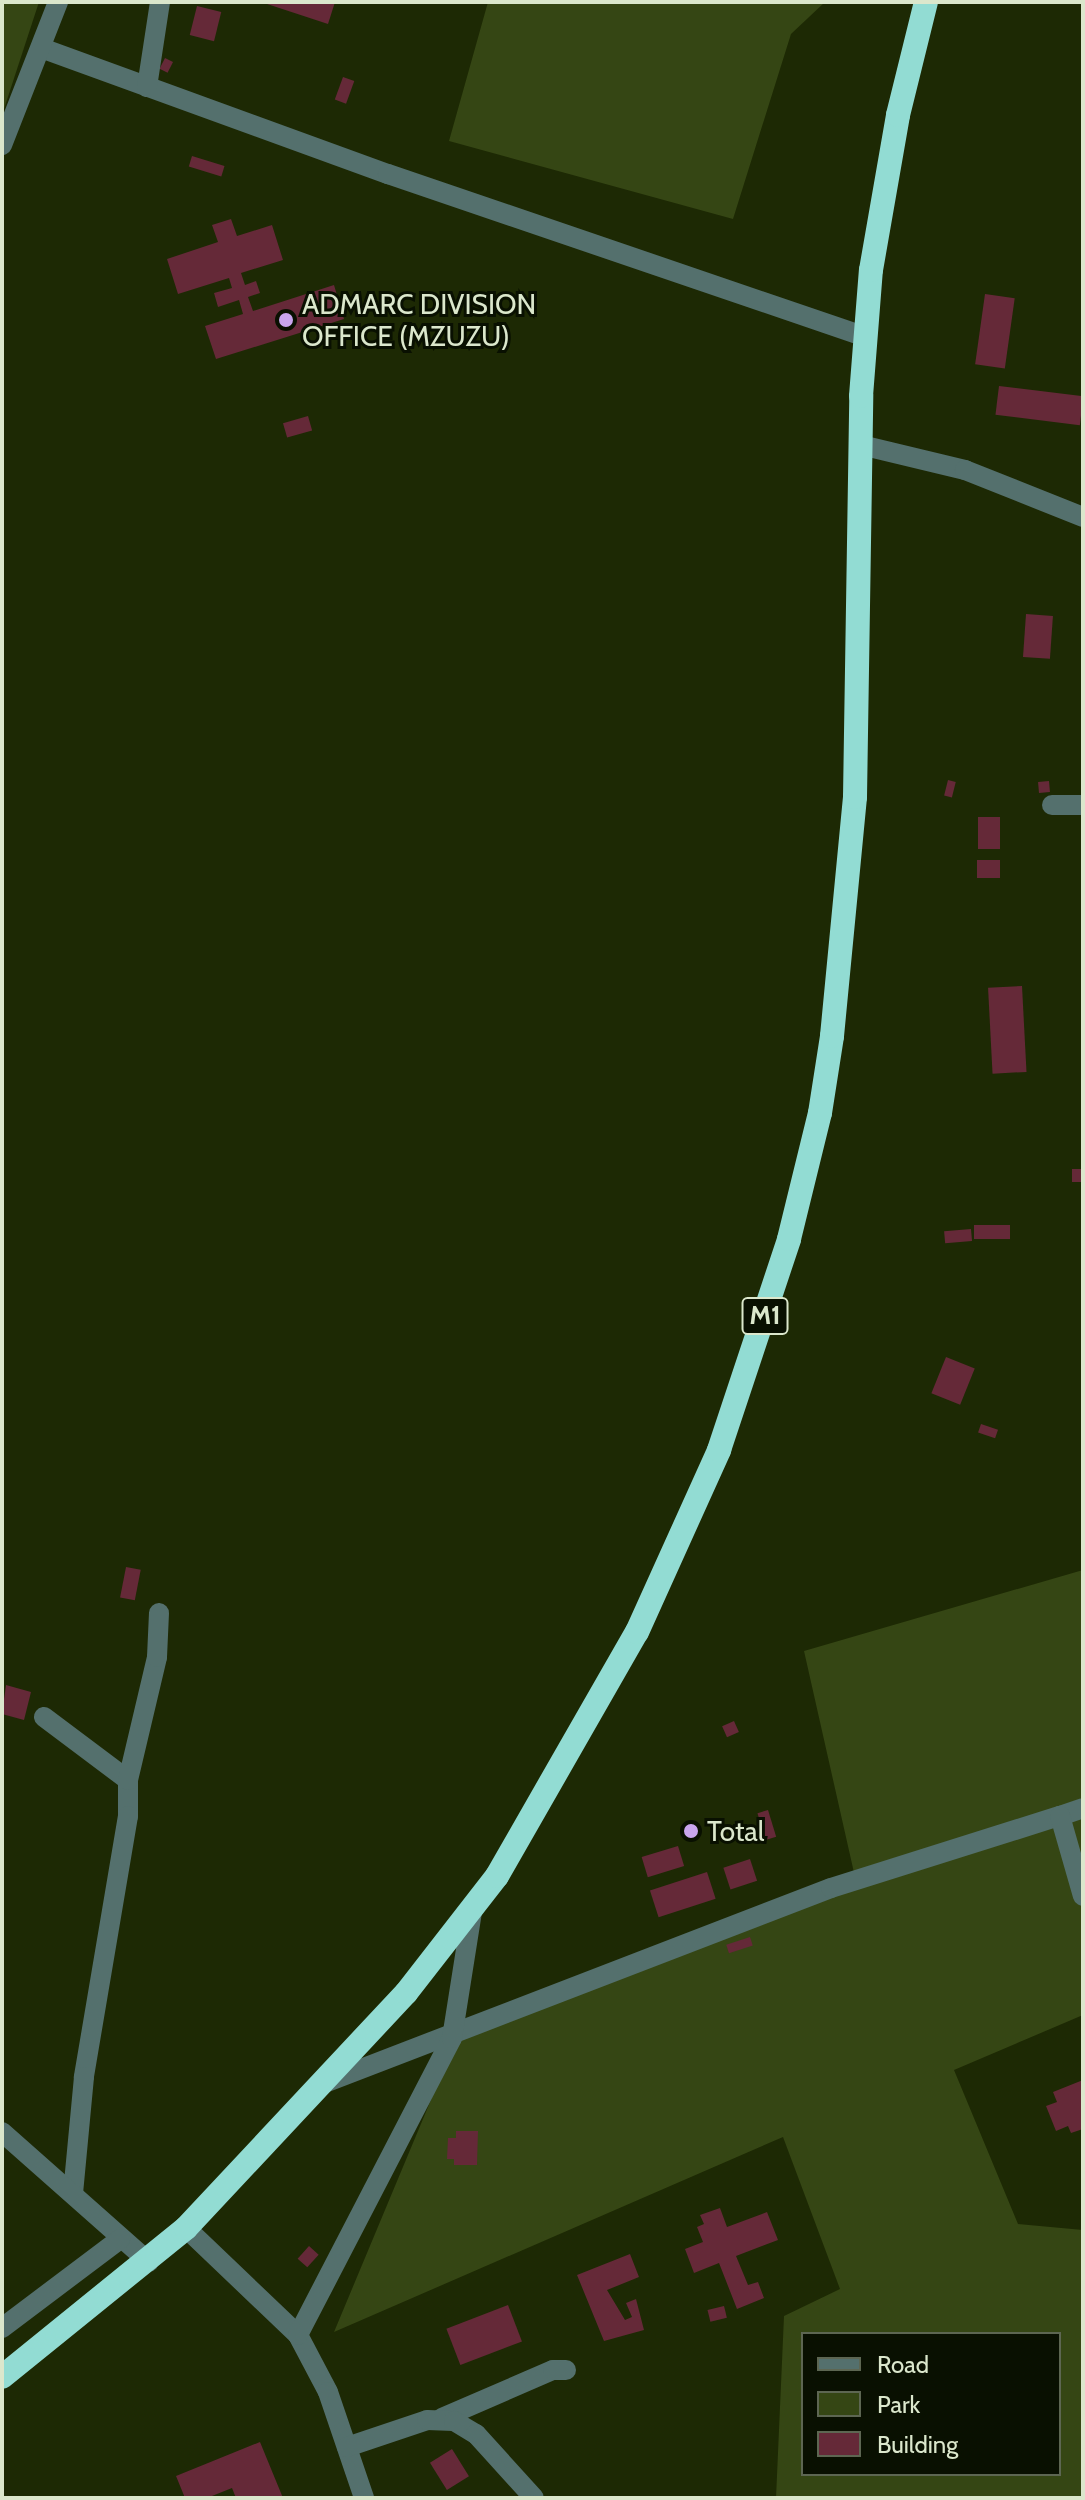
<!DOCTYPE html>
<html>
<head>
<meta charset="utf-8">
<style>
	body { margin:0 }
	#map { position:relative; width:1085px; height:2500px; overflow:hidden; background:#1d2904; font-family:Cabin,sans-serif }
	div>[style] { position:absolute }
	.green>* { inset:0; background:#354614 }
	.building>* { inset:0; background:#652938; transform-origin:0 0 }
	.minor>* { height:20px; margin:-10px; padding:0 10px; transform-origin:10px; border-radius:10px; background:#54706d }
	.highway>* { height:24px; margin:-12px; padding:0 12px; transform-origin:12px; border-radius:12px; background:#92dcd3 }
	.dots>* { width:22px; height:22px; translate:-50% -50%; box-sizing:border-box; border:4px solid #091001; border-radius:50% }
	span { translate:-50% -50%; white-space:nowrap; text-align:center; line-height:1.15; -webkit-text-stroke:6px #091001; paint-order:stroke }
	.shield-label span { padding:2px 6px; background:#091001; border:2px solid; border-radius:6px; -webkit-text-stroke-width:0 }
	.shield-label { font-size:26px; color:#dbe7cc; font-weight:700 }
	.poi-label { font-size:28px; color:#dbe7cc }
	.left { translate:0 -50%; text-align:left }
	.frame { position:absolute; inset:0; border:4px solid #dbe7cc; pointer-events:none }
	.legend { position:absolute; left:801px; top:2332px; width:260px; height:144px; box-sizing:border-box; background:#091001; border:2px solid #5d6652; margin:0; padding:10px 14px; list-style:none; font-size:24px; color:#dbe7cc }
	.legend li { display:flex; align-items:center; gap:16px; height:40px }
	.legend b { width:40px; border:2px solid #5d6652 }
</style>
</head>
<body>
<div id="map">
	<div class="green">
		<div style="clip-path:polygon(2px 2px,39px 2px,2px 115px)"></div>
		<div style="clip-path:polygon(488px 2px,825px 2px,791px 34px,733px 219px,449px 141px)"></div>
		<div style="clip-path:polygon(evenodd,1083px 1570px,1083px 2015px,954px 2070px,1018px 2224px,1083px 2230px,1083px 2498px,776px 2498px,784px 2316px,840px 2289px,783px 2137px,334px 2332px,456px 2040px,857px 1886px,804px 1651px,1083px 1570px,803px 2334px,1059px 2334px,1059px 2474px,803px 2474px,803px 2334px)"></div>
	</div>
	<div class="building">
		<div style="clip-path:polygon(261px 2px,335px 2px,328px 24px)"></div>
		<div style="left:197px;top:6px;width:25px;height:30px;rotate:14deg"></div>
		<div style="left:165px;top:58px;width:9px;height:12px;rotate:27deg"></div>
		<div style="left:343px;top:77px;width:12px;height:24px;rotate:20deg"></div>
		<div style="left:192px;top:156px;width:34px;height:11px;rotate:17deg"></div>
		<div style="clip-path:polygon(231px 219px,237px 236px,272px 225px,283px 260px,241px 273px,245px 285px,256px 281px,260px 293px,248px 297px,253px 311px,334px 285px,344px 319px,216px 359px,205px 326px,243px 314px,239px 300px,218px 307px,214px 293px,232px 288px,229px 278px,178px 294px,167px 259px,218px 242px,212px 225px)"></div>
		<div style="left:985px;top:294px;width:30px;height:71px;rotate:8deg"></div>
		<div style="left:999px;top:386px;width:85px;height:29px;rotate:7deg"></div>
		<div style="left:308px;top:416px;width:15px;height:26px;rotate:74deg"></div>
		<div style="left:1026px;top:614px;width:27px;height:43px;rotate:4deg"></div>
		<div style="left:948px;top:780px;width:8px;height:16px;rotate:14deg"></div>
		<div style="left:1049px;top:781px;width:11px;height:11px;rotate:85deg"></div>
		<div style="left:978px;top:817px;width:22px;height:32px"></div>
		<div style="left:977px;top:860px;width:23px;height:18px"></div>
		<div style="left:1022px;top:986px;width:86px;height:34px;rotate:87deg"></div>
		<div style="left:1072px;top:1169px;width:11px;height:13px"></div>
		<div style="left:1010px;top:1225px;width:14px;height:36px;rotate:90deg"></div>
		<div style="left:971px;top:1229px;width:12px;height:27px;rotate:85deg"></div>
		<div style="left:946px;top:1357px;width:31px;height:39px;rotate:22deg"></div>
		<div style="left:981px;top:1424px;width:18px;height:9px;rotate:19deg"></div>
		<div style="left:126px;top:1567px;width:15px;height:31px;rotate:11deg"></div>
		<div style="clip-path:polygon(6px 1685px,31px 1692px,24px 1720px,2px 1714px)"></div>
		<div style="left:734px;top:1721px;width:12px;height:13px;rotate:66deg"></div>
		<div style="left:768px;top:1810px;width:28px;height:11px;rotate:73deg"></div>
		<div style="left:678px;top:1846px;width:21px;height:38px;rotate:73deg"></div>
		<div style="left:750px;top:1859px;width:23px;height:28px;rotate:72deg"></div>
		<div style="left:707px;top:1872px;width:28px;height:60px;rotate:72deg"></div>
		<div style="left:750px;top:1937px;width:9px;height:25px;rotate:72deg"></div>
		<div style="clip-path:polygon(1083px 2080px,1083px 2129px,1071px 2133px,1068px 2126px,1056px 2131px,1046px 2106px,1057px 2102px,1053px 2092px)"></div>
		<div style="clip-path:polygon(456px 2131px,478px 2131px,477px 2165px,454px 2165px,454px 2159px,447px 2159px,448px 2138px,456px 2138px)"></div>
		<div style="clip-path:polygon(720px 2208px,727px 2227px,767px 2212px,778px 2240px,736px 2256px,748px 2285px,758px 2282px,764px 2298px,737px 2309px,719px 2263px,694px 2273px,685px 2249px,703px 2242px,697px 2227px,704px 2224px,700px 2215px)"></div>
		<div style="left:309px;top:2246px;width:13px;height:17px;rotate:42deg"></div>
		<div style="clip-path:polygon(630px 2254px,639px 2277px,607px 2290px,625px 2320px,632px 2317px,626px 2303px,636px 2299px,644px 2330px,604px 2341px,577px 2275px)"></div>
		<div style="left:508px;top:2305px;width:39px;height:66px;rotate:69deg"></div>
		<div style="left:724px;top:2306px;width:12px;height:17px;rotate:76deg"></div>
		<div style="clip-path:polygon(260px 2442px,283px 2498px,236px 2498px,232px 2488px,207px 2498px,185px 2498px,176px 2476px)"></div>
		<div style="left:452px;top:2449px;width:32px;height:26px;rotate:58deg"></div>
	</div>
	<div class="minor">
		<div style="left:44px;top:49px;width:366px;rotate:20deg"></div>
		<div style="left:388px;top:174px;width:505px;rotate:18.83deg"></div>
		<div style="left:147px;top:87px;width:86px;rotate:-81.3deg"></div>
		<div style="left:2px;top:145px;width:154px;rotate:-68.6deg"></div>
		<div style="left:861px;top:445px;width:107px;rotate:13.5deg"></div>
		<div style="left:965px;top:470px;width:127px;rotate:21.7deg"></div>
		<div style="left:1052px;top:805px;width:31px"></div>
		<div style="left:44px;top:1717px;width:105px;rotate:36.9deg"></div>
		<div style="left:128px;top:1780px;width:36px;rotate:90deg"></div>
		<div style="left:128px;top:1816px;width:265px;rotate:99.6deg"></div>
		<div style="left:84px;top:2077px;width:117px;rotate:95.4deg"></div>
		<div style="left:128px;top:1780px;width:126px;rotate:-76.7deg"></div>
		<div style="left:157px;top:1657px;width:44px;rotate:-87.4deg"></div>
		<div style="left:1060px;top:1816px;width:24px;rotate:-19deg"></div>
		<div style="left:322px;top:2084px;width:545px;rotate:-21.06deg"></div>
		<div style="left:831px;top:1888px;width:240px;rotate:-17.5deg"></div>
		<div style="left:1060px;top:1816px;width:83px;rotate:74deg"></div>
		<div style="left:2px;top:2132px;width:196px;rotate:41.5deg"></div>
		<div style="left:186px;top:2228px;width:155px;rotate:43.7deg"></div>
		<div style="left:298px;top:2335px;width:64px;rotate:62.2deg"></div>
		<div style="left:328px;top:2392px;width:112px;rotate:71.2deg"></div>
		<div style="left:2px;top:2328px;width:148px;rotate:-37deg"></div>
		<div style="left:298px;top:2335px;width:335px;rotate:-62.6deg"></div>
		<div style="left:452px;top:2038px;width:134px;rotate:-81deg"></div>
		<div style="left:442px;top:2418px;width:121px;rotate:-23.4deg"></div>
		<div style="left:553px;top:2370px;width:13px"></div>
		<div style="left:347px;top:2447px;width:84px;rotate:-18.6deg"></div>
		<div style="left:427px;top:2420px;width:27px;rotate:2deg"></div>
		<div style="left:454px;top:2421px;width:26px;rotate:31deg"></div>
		<div style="left:476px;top:2434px;width:86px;rotate:47.8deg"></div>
	</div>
	<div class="highway">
		<div style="left:2px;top:2377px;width:237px;rotate:-39deg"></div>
		<div style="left:186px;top:2228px;width:322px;rotate:-46.9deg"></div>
		<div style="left:406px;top:1993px;width:148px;rotate:-52.1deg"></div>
		<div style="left:497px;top:1876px;width:281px;rotate:-60.2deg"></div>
		<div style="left:637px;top:1632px;width:200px;rotate:-65.7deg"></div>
		<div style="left:719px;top:1450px;width:222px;rotate:-71.6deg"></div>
		<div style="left:789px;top:1239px;width:130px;rotate:-76.2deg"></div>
		<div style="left:820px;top:1113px;width:78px;rotate:-81.1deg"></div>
		<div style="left:832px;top:1036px;width:240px;rotate:-84.5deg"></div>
		<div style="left:855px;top:797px;width:401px;rotate:-89.1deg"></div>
		<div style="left:861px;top:396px;width:126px;rotate:-85.5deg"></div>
		<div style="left:871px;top:270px;width:157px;rotate:-80.1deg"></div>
		<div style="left:898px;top:115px;width:116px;rotate:-76.1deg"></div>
	</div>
	<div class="dots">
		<div style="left:286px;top:320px;background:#c9a5ee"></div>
		<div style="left:691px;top:1831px;background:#c9a5ee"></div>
	</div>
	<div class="shield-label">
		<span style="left:765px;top:1316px">M1</span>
	</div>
	<div class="poi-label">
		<span class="left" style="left:302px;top:320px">ADMARC DIVISION<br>OFFICE (MZUZU)</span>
		<span class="left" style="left:707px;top:1831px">Total</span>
	</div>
	<div class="frame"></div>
	<ul class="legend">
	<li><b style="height:10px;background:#54706d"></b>Road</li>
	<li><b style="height:22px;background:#354614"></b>Park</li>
	<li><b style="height:22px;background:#652938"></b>Building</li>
	</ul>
</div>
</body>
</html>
